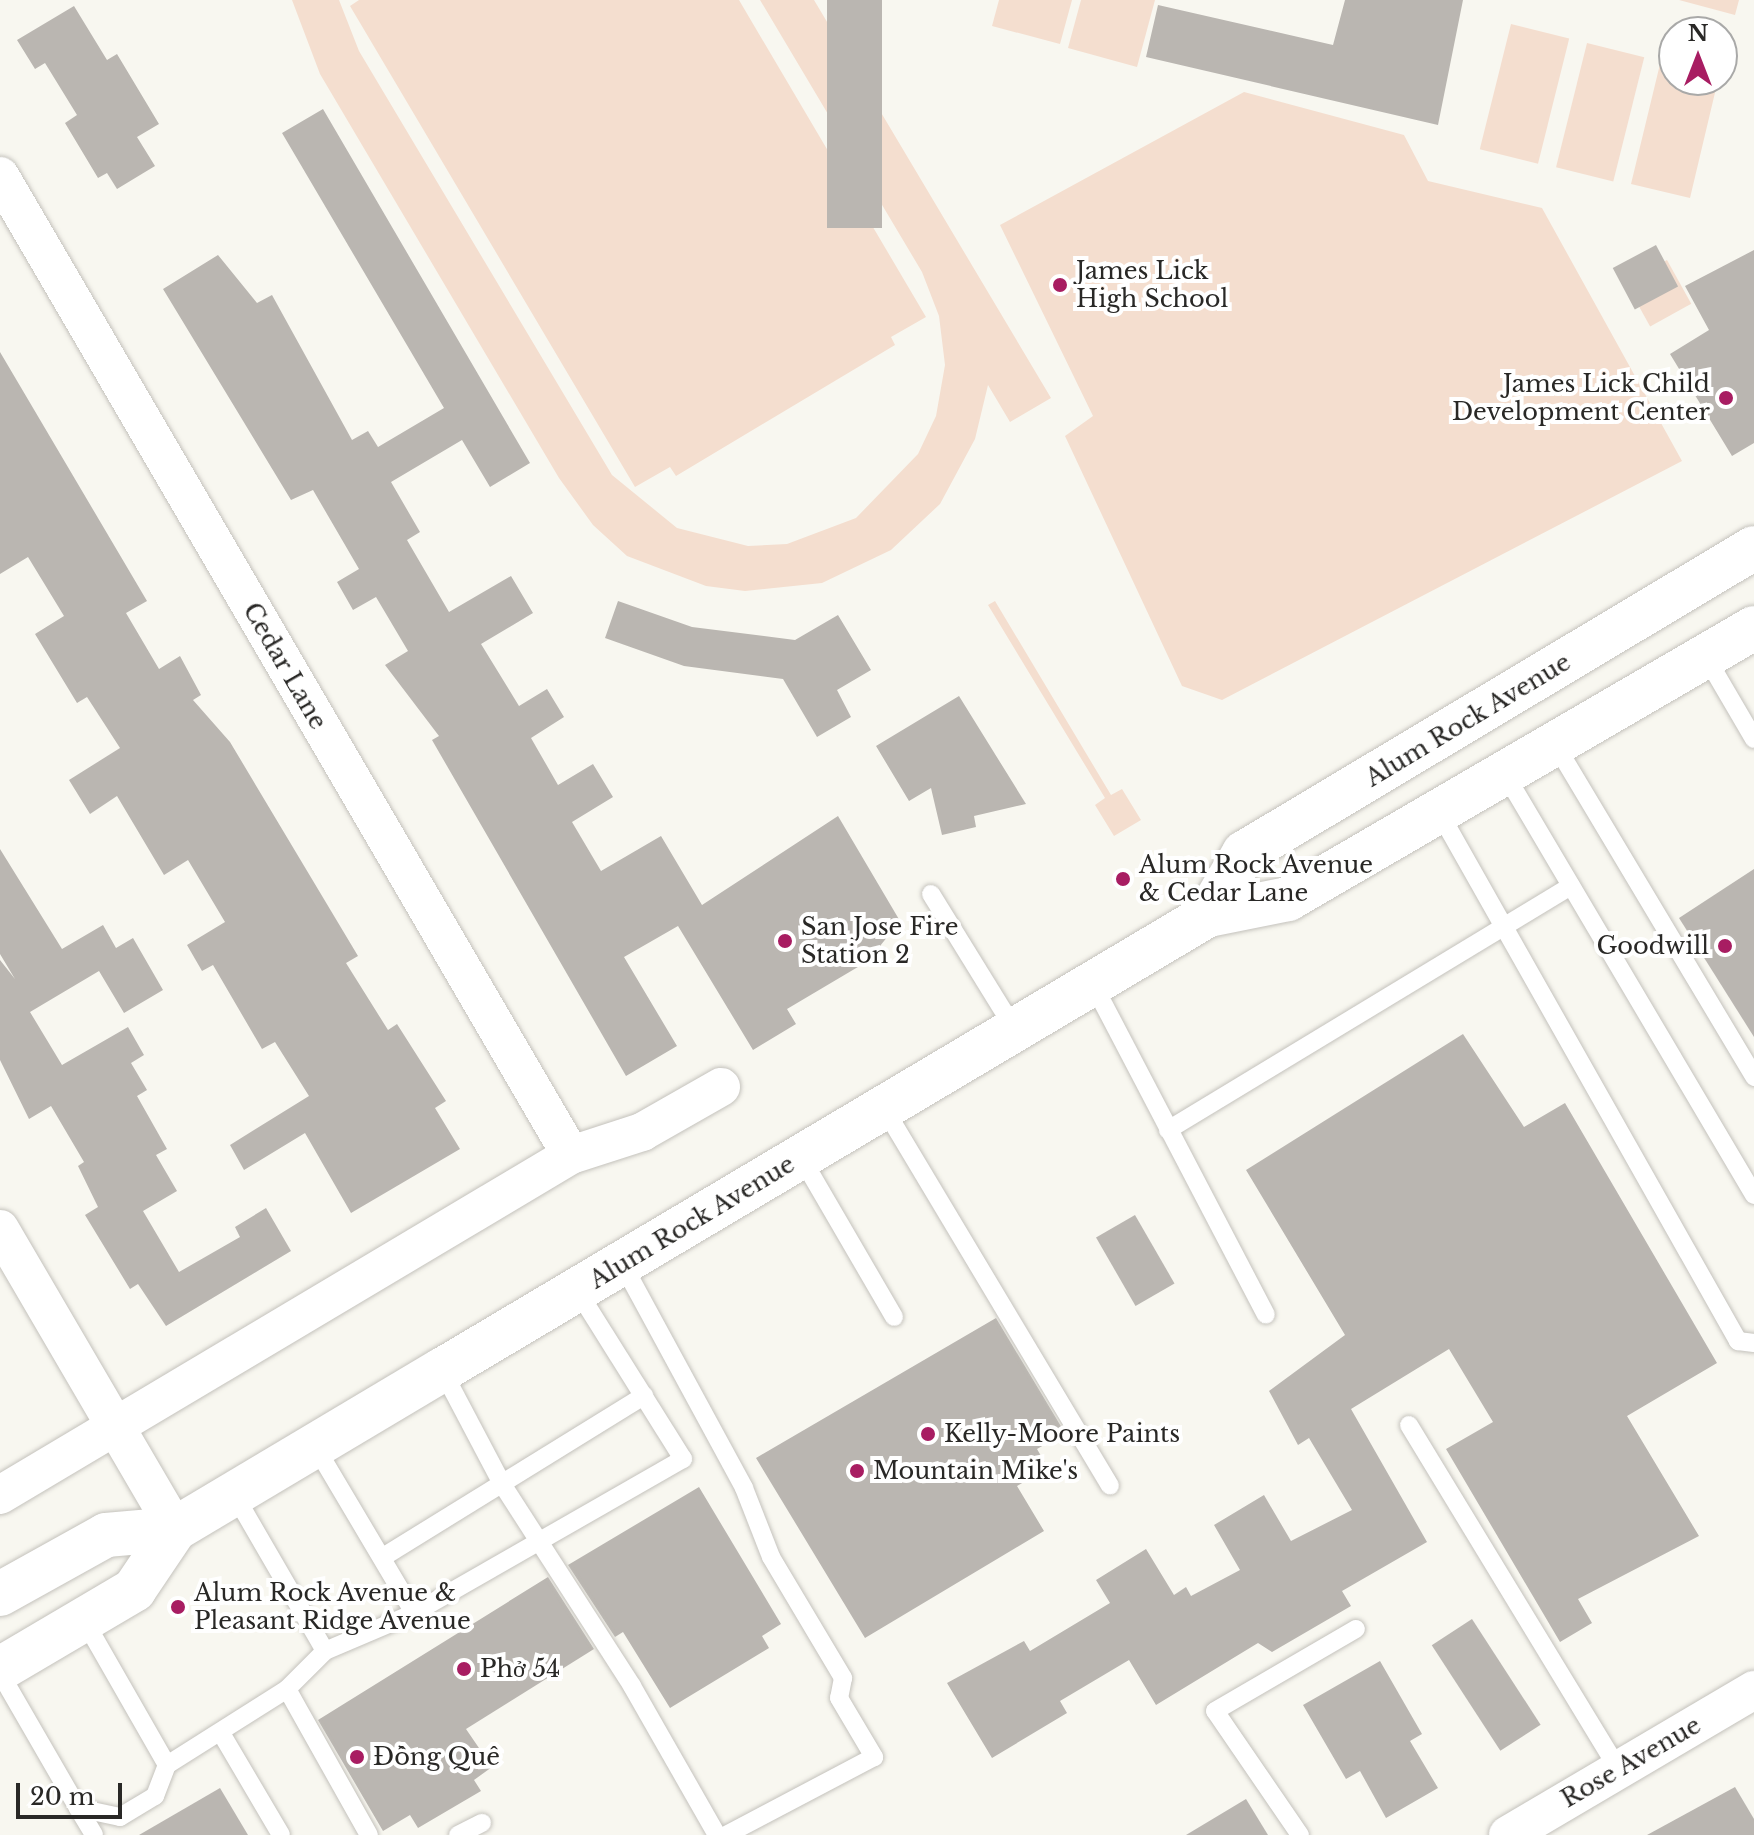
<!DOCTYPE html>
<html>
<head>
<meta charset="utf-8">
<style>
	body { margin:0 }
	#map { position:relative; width:1754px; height:1835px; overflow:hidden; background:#f8f7f0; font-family:"Libre Baskerville",serif }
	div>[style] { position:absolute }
	.green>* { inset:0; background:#f4decf; transform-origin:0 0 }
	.building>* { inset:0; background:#bab6b1; transform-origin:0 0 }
	.roads { filter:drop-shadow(0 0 2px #c4c2bc) drop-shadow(0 0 2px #c4c2bc) }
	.service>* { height:18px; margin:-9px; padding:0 9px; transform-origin:9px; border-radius:9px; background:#fff }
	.minor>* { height:38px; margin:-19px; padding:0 19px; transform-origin:19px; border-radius:19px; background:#fff }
	.secondary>* { height:44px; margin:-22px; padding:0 22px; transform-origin:22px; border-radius:22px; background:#fff }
	.dots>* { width:22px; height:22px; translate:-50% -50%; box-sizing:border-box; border:4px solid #fff; border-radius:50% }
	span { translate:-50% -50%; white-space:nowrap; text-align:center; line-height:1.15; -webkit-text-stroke:8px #fff; paint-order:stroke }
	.poi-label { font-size:24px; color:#292826 }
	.left { translate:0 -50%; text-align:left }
	.right { translate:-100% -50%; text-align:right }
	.street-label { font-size:24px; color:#292826 }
	.north { position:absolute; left:1658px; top:16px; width:80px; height:80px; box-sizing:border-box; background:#fff; border:2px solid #a9a9a8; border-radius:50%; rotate:0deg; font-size:22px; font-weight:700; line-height:32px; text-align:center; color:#292826 }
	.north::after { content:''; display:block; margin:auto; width:28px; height:36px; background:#a81d62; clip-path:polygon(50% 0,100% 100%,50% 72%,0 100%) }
	.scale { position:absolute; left:16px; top:1783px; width:106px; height:36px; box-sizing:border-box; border:4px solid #292826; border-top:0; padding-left:10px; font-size:24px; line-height:28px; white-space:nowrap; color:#292826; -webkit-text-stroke:6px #fff; paint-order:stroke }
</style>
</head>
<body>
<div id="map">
	<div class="green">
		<div style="clip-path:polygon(292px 0,339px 0,359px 51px,612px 475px,677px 528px,748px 546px,787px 544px,856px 518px,918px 454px,936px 416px,945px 365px,939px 316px,922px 272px,760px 0,814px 0,1051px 398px,1010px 422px,988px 385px,975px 439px,940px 504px,891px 550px,822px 583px,745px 591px,706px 586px,627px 556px,593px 525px,559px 478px,320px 74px)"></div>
		<div style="clip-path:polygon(359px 0,739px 0,926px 317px,891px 337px,895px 345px,676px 476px,670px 467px,635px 487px,350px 6px)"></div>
		<div style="clip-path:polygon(999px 0,1072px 0,1060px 44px,992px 26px)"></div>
		<div style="clip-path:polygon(1081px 0,1155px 0,1137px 67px,1068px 48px)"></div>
		<div style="clip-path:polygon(1679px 0,1739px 0,1735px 15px)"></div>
		<div style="left:1511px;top:24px;width:60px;height:129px;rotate:14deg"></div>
		<div style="left:1587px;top:43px;width:59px;height:128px;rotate:14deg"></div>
		<div style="clip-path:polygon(1661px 60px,1674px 63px,1674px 80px,1718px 80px,1690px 198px,1631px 184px)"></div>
		<div style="clip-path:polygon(1244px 92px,1404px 135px,1428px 181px,1542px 208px,1682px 461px,1222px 700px,1182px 686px,1065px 436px,1093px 416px,1000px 225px)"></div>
		<div style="left:1667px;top:260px;width:50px;height:47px;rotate:61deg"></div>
		<div style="clip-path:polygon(995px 601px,1111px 795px,1122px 789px,1141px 820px,1114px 836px,1095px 805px,1105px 798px,988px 605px)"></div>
	</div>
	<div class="building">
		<div style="left:827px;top:0;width:55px;height:228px"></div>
		<div style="clip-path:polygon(1345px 0,1463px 0,1438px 125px,1146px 57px,1158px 5px,1333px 45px)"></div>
		<div style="clip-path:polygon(74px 6px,107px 60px,117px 54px,159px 124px,137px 137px,155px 166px,117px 189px,107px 173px,98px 178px,65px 123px,77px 115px,45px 63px,35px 69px,17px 40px)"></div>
		<div style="clip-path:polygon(323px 109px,530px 463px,490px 487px,462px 440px,391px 482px,420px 532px,407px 540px,449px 612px,511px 576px,533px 613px,481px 644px,519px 706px,547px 689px,564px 717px,531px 738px,558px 785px,593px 764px,613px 797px,572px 822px,601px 871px,661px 836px,702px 905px,838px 816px,900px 921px,868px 961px,787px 1009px,796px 1024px,753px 1050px,678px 926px,624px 957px,677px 1046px,626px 1076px,432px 740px,439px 736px,385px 665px,408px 651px,376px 597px,353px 610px,337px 582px,359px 569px,313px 490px,291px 500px,163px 289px,218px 255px,257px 303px,272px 295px,352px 440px,368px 431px,378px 447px,444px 408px,282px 133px)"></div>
		<div style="left:1656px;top:245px;width:47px;height:49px;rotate:62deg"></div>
		<div style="clip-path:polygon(1754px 250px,1754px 443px,1732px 456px,1670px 354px,1709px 330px,1685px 286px)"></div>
		<div style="clip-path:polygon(0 352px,147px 601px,126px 613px,159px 669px,180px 656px,201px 695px,193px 700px,230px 742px,358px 956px,346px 963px,388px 1030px,397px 1024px,446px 1101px,435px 1108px,460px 1149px,351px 1213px,305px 1133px,244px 1170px,230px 1145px,309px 1096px,275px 1042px,262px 1049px,213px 965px,202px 971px,187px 945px,225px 922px,188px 860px,164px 875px,117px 796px,90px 814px,69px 780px,120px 748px,87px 697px,77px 703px,35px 634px,64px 616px,28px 557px,0 574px)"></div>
		<div style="clip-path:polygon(618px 601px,692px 627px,795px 640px,838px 615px,871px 670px,837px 690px,851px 717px,817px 737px,783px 679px,684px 666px,605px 638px)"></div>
		<div style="clip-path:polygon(959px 696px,1026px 804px,974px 816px,976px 827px,942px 835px,931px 788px,909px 801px,876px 746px)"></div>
		<div style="clip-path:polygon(0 849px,62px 949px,103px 925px,116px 948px,133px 938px,163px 990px,124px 1013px,99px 971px,30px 1012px,62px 1065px,128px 1027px,144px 1055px,131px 1063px,147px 1090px,137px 1096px,167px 1149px,156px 1155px,177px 1191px,143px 1211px,179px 1272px,240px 1237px,235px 1227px,266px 1208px,291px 1251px,166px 1326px,138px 1284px,130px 1289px,85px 1215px,98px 1207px,78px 1166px,84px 1162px,51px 1106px,29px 1119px,0 1060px,0 960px,15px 979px,0 954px)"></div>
		<div style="clip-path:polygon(1754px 869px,1754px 1037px,1679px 918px)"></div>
		<div style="clip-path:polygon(1463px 1034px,1524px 1127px,1565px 1103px,1717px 1363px,1627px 1416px,1699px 1536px,1578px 1599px,1592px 1623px,1560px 1642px,1446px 1449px,1493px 1422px,1449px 1349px,1351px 1409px,1427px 1542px,1342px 1591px,1351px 1606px,1272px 1652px,1258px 1643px,1156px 1705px,1129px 1660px,1060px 1701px,1067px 1713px,992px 1758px,947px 1683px,1024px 1641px,1030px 1651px,1110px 1603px,1096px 1580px,1146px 1549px,1174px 1595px,1186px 1587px,1191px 1596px,1240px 1570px,1214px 1525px,1264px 1495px,1291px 1541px,1352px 1510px,1309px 1438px,1298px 1445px,1269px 1391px,1345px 1335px,1246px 1170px)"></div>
		<div style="left:1135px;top:1215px;width:79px;height:45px;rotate:60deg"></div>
		<div style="clip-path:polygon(996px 1318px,1065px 1433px,1037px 1449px,1048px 1468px,1017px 1486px,1044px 1531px,865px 1638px,756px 1458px)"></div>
		<div style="clip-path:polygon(699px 1487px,781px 1624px,762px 1636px,769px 1648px,670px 1708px,623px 1632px,615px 1637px,568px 1565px)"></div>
		<div style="clip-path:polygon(548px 1577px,594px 1649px,466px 1729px,492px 1767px,474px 1780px,481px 1791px,418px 1828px,410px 1815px,383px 1831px,318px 1720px)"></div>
		<div style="left:1472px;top:1619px;width:126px;height:48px;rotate:57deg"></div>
		<div style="clip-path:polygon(1380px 1661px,1422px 1734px,1410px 1741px,1438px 1788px,1386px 1818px,1360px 1771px,1346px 1779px,1303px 1705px)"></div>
		<div style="clip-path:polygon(1735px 1787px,1754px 1819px,1754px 1835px,1647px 1835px)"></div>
		<div style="clip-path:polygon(220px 1788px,248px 1835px,139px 1835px)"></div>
		<div style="clip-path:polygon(1246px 1799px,1268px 1835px,1186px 1835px)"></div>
	</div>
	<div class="roads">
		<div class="service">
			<div style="left:1706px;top:657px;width:95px;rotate:59.7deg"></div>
			<div style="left:1555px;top:744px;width:388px;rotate:59.1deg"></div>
			<div style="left:1505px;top:774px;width:489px;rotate:59.4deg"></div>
			<div style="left:1439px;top:812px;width:608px;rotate:60.52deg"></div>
			<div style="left:1738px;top:1341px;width:16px;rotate:7deg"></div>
			<div style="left:931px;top:894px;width:160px;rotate:58.3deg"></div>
			<div style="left:1093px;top:984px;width:373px;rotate:62.4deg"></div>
			<div style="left:884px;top:1108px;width:440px;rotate:59.1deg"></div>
			<div style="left:1168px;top:1130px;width:471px;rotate:-31.2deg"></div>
			<div style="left:801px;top:1157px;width:185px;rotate:59.8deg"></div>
			<div style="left:622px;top:1263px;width:256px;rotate:61.5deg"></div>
			<div style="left:744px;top:1488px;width:74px;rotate:68.6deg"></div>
			<div style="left:771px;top:1557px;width:141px;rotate:59.2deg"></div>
			<div style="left:843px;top:1678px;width:20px;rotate:101deg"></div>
			<div style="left:839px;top:1698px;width:69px;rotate:59.3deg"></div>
			<div style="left:874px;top:1757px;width:167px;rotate:152.2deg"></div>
			<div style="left:442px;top:1370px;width:129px;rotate:62.2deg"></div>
			<div style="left:502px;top:1484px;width:240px;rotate:57.2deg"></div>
			<div style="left:632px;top:1686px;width:172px;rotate:60.3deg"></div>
			<div style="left:1409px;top:1425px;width:403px;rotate:58.7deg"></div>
			<div style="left:315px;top:1446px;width:194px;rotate:59.3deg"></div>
			<div style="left:234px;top:1494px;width:181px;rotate:59.9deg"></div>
			<div style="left:383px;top:1557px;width:307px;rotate:-31.7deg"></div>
			<div style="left:0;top:1673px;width:156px;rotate:60deg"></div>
			<div style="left:78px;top:1808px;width:43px;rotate:12.1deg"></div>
			<div style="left:120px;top:1817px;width:41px;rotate:-31deg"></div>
			<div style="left:155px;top:1796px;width:33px;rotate:-69deg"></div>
			<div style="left:167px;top:1765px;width:167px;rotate:-119.8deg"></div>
			<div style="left:287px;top:1689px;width:167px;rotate:60.7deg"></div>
			<div style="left:221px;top:1733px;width:118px;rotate:59.5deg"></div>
			<div style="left:167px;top:1765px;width:142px;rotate:-32.3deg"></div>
			<div style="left:287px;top:1689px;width:54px;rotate:-45deg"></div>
			<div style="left:325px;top:1651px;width:97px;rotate:-23.1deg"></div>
			<div style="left:414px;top:1613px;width:310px;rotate:-29.8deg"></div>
			<div style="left:683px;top:1459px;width:199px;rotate:-122.1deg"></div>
			<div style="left:78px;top:1808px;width:31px;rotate:59deg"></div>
			<div style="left:458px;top:1835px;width:27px;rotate:-27deg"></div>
			<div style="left:1300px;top:1835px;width:150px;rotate:-124.4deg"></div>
			<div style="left:1215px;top:1711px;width:163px;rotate:-30.2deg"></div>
		</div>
		<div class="minor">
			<div style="left:0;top:176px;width:1133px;rotate:59.75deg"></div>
			<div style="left:0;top:1229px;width:347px;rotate:59.7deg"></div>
			<div style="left:0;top:1495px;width:665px;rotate:-30.77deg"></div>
			<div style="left:571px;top:1155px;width:75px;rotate:-17.9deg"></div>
			<div style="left:642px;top:1132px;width:91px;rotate:-29.7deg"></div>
			<div style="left:1508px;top:1835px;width:286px;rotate:-30.5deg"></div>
		</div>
		<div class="secondary">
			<div style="left:1208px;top:915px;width:72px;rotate:-59.9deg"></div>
			<div style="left:1244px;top:853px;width:594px;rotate:-30.88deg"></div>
			<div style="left:0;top:1594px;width:121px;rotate:-29.1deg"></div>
			<div style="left:106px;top:1535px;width:69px;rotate:-5deg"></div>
			<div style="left:0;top:1669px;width:156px;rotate:-30.5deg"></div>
			<div style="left:134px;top:1590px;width:73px;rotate:-56.1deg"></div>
			<div style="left:175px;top:1529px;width:311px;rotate:-30.8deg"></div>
			<div style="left:442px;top:1370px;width:891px;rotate:-30.71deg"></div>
			<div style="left:1208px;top:915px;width:82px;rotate:-11.3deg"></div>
			<div style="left:1288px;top:899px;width:539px;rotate:-30.18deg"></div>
		</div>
	</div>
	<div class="dots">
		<div style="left:1060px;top:285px;background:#a81d62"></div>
		<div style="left:1726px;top:398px;background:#a81d62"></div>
		<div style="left:1123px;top:879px;background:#a81d62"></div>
		<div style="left:785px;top:941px;background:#a81d62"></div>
		<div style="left:1725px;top:946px;background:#a81d62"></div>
		<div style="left:928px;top:1434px;background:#a81d62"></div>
		<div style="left:857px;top:1471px;background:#a81d62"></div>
		<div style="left:178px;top:1607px;background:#a81d62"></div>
		<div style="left:464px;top:1669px;background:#a81d62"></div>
		<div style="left:357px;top:1757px;background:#a81d62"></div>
	</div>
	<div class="poi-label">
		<span class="left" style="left:1076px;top:285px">James Lick<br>High School</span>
		<span class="right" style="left:1710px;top:398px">James Lick Child<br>Development Center</span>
		<span class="left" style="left:1139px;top:879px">Alum Rock Avenue<br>&amp; Cedar Lane</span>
		<span class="left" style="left:801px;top:941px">San Jose Fire<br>Station 2</span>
		<span class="right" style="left:1709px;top:946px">Goodwill</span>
		<span class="left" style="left:944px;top:1434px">Kelly-Moore Paints</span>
		<span class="left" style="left:873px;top:1471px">Mountain Mike's</span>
		<span class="left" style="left:194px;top:1607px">Alum Rock Avenue &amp;<br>Pleasant Ridge Avenue</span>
		<span class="left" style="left:480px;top:1669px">Phở 54</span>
		<span class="left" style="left:373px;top:1757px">Đồng Quê</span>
	</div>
	<div class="street-label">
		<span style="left:285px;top:666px;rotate:60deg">Cedar Lane</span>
		<span style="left:1468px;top:720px;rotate:-31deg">Alum Rock Avenue</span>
		<span style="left:692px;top:1222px;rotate:-31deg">Alum Rock Avenue</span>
		<span style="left:1631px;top:1762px;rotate:-30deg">Rose Avenue</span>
	</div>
	<div class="north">N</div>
	<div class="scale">20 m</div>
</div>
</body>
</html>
